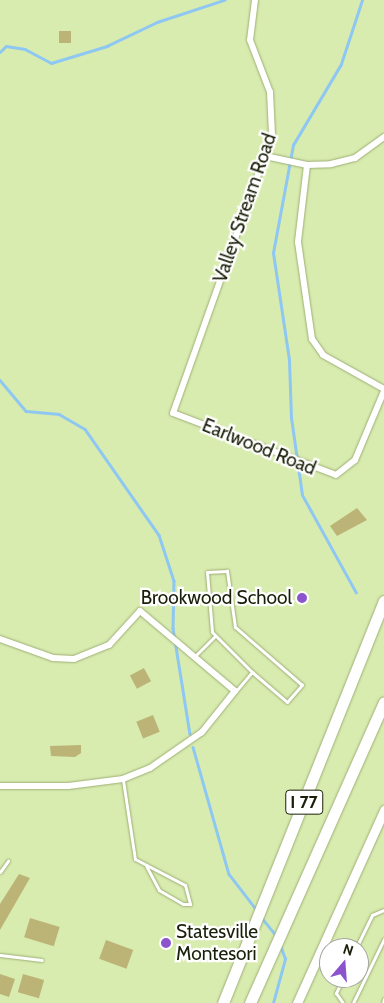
<!DOCTYPE html>
<html>
<head>
<meta charset="utf-8">
<style>
	body { margin:0 }
	#map { position:relative; width:384px; height:1003px; overflow:hidden; background:#d9ecb0; font-family:Cabin,sans-serif }
	div>[style] { position:absolute }
	.stream>* { height:2.5px; margin:-1.25px; padding:0 1.25px; transform-origin:1.25px; border-radius:1.25px; background:#8ec7f2 }
	.building>* { inset:0; background:#bbb476; transform-origin:0 0 }
	.roads { filter:drop-shadow(0 0 1px #9eaf75) drop-shadow(0 0 1px #9eaf75) }
	.lane>* { height:3px; margin:-1.5px; padding:0 1.5px; transform-origin:1.5px; border-radius:1.5px; background:#fff }
	.street>* { height:6px; margin:-3px; padding:0 3px; transform-origin:3px; border-radius:3px; background:#fff }
	.secondary>* { height:9px; margin:-4.5px; padding:0 4.5px; transform-origin:4.5px; border-radius:4.5px; background:#fff }
	.highway>* { height:11px; margin:-5.5px; padding:0 5.5px; transform-origin:5.5px; border-radius:5.5px; background:#fff }
	.dots>* { width:14px; height:14px; translate:-50% -50%; box-sizing:border-box; border:2px solid #fff; border-radius:50% }
	span { translate:-50% -50%; white-space:nowrap; text-align:center; line-height:1.15; -webkit-text-stroke:4.5px #fff; paint-order:stroke }
	.shield-label span { padding:1px 4px; background:#fff; border:1px solid; border-radius:4px; -webkit-text-stroke-width:0 }
	.shield-label { font-size:18px; color:#191f08; font-weight:700 }
	.street-label { font-size:19px; color:#191f08 }
	.poi-label { font-size:19px; color:#191f08 }
	.right { translate:-100% -50%; text-align:right }
	.left { translate:0 -50%; text-align:left }
	.north { position:absolute; left:319px; top:938px; width:50px; height:50px; box-sizing:border-box; background:#fff; border:1px solid #a3a59c; border-radius:50%; rotate:18deg; font-size:14px; font-weight:700; line-height:20px; text-align:center; color:#191f08 }
	.north::after { content:''; display:block; margin:auto; width:18px; height:22px; background:#8b54cc; clip-path:polygon(50% 0,100% 100%,50% 72%,0 100%) }
</style>
</head>
<body>
<div id="map">
	<div class="stream">
		<div style="left:0;top:52px;width:8px;rotate:-45deg"></div>
		<div style="left:6px;top:46px;width:19px;rotate:9deg"></div>
		<div style="left:25px;top:49px;width:30px;rotate:28deg"></div>
		<div style="left:51px;top:63px;width:59px;rotate:-16.9deg"></div>
		<div style="left:107px;top:46px;width:55px;rotate:-25.6deg"></div>
		<div style="left:157px;top:22px;width:71px;rotate:-18.2deg"></div>
		<div style="left:0;top:380px;width:40px;rotate:50deg"></div>
		<div style="left:26px;top:411px;width:33px;rotate:5deg"></div>
		<div style="left:59px;top:414px;width:30px;rotate:30deg"></div>
		<div style="left:85px;top:429px;width:129px;rotate:55.1deg"></div>
		<div style="left:159px;top:535px;width:48px;rotate:71.9deg"></div>
		<div style="left:174px;top:581px;width:47px;rotate:91.2deg"></div>
		<div style="left:173px;top:628px;width:107px;rotate:80.9deg"></div>
		<div style="left:356px;top:593px;width:112px;rotate:-118.9deg"></div>
		<div style="left:302px;top:495px;width:78px;rotate:-98.1deg"></div>
		<div style="left:291px;top:418px;width:58px;rotate:-92deg"></div>
		<div style="left:289px;top:360px;width:108px;rotate:-98.5deg"></div>
		<div style="left:273px;top:253px;width:110px;rotate:-79.5deg"></div>
		<div style="left:293px;top:145px;width:94px;rotate:-59.3deg"></div>
		<div style="left:341px;top:64px;width:67px;rotate:-71.8deg"></div>
		<div style="left:193px;top:747px;width:132px;rotate:74.2deg"></div>
		<div style="left:229px;top:874px;width:44px;rotate:52.4deg"></div>
		<div style="left:262px;top:918px;width:22px;rotate:51deg"></div>
		<div style="left:273px;top:1003px;width:46px;rotate:-74.7deg"></div>
		<div style="left:285px;top:959px;width:15px;rotate:-110deg"></div>
	</div>
	<div class="building">
		<div style="left:59px;top:31px;width:12px;height:12px"></div>
		<div style="clip-path:polygon(357px 508px,367px 520px,337px 536px,330px 526px)"></div>
		<div style="left:144px;top:668px;width:15px;height:16px;rotate:62deg"></div>
		<div style="left:153px;top:715px;width:18px;height:18px;rotate:68deg"></div>
		<div style="clip-path:polygon(81px 745px,81px 753px,75px 757px,51px 756px,50px 746px)"></div>
		<div style="clip-path:polygon(19px 874px,30px 878px,0 930px,0 904px)"></div>
		<div style="left:30px;top:918px;width:31px;height:20px;rotate:17deg"></div>
		<div style="left:106px;top:940px;width:29px;height:20px;rotate:20deg"></div>
		<div style="clip-path:polygon(0 974px,15px 979px,9px 997px,0 994px)"></div>
		<div style="left:23px;top:974px;width:22px;height:19px;rotate:16deg"></div>
	</div>
	<div class="roads">
		<div class="lane">
			<div style="left:195px;top:656px;width:28px;rotate:-45deg"></div>
			<div style="left:236px;top:691px;width:25px;rotate:-50deg"></div>
			<div style="left:252px;top:672px;width:46px;rotate:40.6deg"></div>
			<div style="left:287px;top:702px;width:23px;rotate:-49deg"></div>
			<div style="left:302px;top:685px;width:89px;rotate:-139.1deg"></div>
			<div style="left:235px;top:627px;width:57px;rotate:-98.1deg"></div>
			<div style="left:227px;top:571px;width:20px;rotate:177deg"></div>
			<div style="left:207px;top:572px;width:60px;rotate:85.2deg"></div>
			<div style="left:212px;top:632px;width:57px;rotate:45deg"></div>
			<div style="left:123px;top:780px;width:80px;rotate:81.4deg"></div>
			<div style="left:135px;top:859px;width:56px;rotate:27.5deg"></div>
			<div style="left:185px;top:885px;width:20px;rotate:75deg"></div>
			<div style="left:190px;top:904px;width:7px;rotate:180deg"></div>
			<div style="left:183px;top:904px;width:28px;rotate:-150deg"></div>
			<div style="left:159px;top:890px;width:27px;rotate:-118deg"></div>
			<div style="left:0;top:872px;width:14px;rotate:-54deg"></div>
			<div style="left:356px;top:948px;width:37px;rotate:-64deg"></div>
			<div style="left:372px;top:915px;width:13px;rotate:-23deg"></div>
			<div style="left:0;top:955px;width:42px;rotate:6.8deg"></div>
			<div style="left:343px;top:978px;width:17px;rotate:115deg"></div>
			<div style="left:336px;top:993px;width:12px;rotate:55deg"></div>
			<div style="left:353px;top:1003px;width:71px;rotate:-64.2deg"></div>
			<div style="left:383px;top:1003px;width:4px;rotate:-76deg"></div>
		</div>
		<div class="street">
			<div style="left:255px;top:0;width:40px;rotate:97.1deg"></div>
			<div style="left:250px;top:40px;width:56px;rotate:69deg"></div>
			<div style="left:270px;top:92px;width:43px;rotate:87.3deg"></div>
			<div style="left:272px;top:135px;width:295px;rotate:109.6deg"></div>
			<div style="left:173px;top:413px;width:174px;rotate:20.8deg"></div>
			<div style="left:336px;top:475px;width:24px;rotate:-38deg"></div>
			<div style="left:355px;top:460px;width:75px;rotate:-67.2deg"></div>
			<div style="left:265px;top:156px;width:43px;rotate:12.1deg"></div>
			<div style="left:307px;top:165px;width:24px;rotate:-2deg"></div>
			<div style="left:331px;top:164px;width:25px;rotate:-14deg"></div>
			<div style="left:355px;top:158px;width:36px;rotate:-36deg"></div>
			<div style="left:307px;top:165px;width:78px;rotate:96.7deg"></div>
			<div style="left:298px;top:242px;width:98px;rotate:81.8deg"></div>
			<div style="left:312px;top:339px;width:19px;rotate:55deg"></div>
			<div style="left:323px;top:355px;width:70px;rotate:29.1deg"></div>
			<div style="left:0;top:639px;width:56px;rotate:19.7deg"></div>
			<div style="left:53px;top:658px;width:21px;rotate:3deg"></div>
			<div style="left:74px;top:659px;width:38px;rotate:-22deg"></div>
			<div style="left:109px;top:645px;width:46px;rotate:-47.6deg"></div>
			<div style="left:140px;top:611px;width:124px;rotate:40.1deg"></div>
			<div style="left:235px;top:691px;width:53px;rotate:128.8deg"></div>
			<div style="left:202px;top:732px;width:63px;rotate:145.3deg"></div>
			<div style="left:150px;top:768px;width:29px;rotate:158deg"></div>
			<div style="left:123px;top:779px;width:55px;rotate:172.7deg"></div>
			<div style="left:68px;top:786px;width:68px;rotate:180deg"></div>
		</div>
		<div class="secondary">
			<div style="left:297px;top:1003px;width:212px;rotate:-65.7deg"></div>
		</div>
		<div class="highway">
			<div style="left:223px;top:1003px;width:433px;rotate:-68.2deg"></div>
			<div style="left:250px;top:1003px;width:329px;rotate:-66deg"></div>
		</div>
	</div>
	<div class="dots">
		<div style="left:302px;top:598px;background:#8b54cc"></div>
		<div style="left:166px;top:943px;background:#8b54cc"></div>
	</div>
	<div class="shield-label">
		<span style="left:304px;top:802px">I 77</span>
	</div>
	<div class="street-label">
		<span style="left:245px;top:208px;rotate:-71deg">Valley Stream Road</span>
		<span style="left:259px;top:447px;rotate:22deg">Earlwood Road</span>
	</div>
	<div class="poi-label">
		<span class="right" style="left:292px;top:598px">Brookwood School</span>
		<span class="left" style="left:176px;top:943px">Statesville<br>Montesori</span>
	</div>
	<div class="north">N</div>
</div>
</body>
</html>
